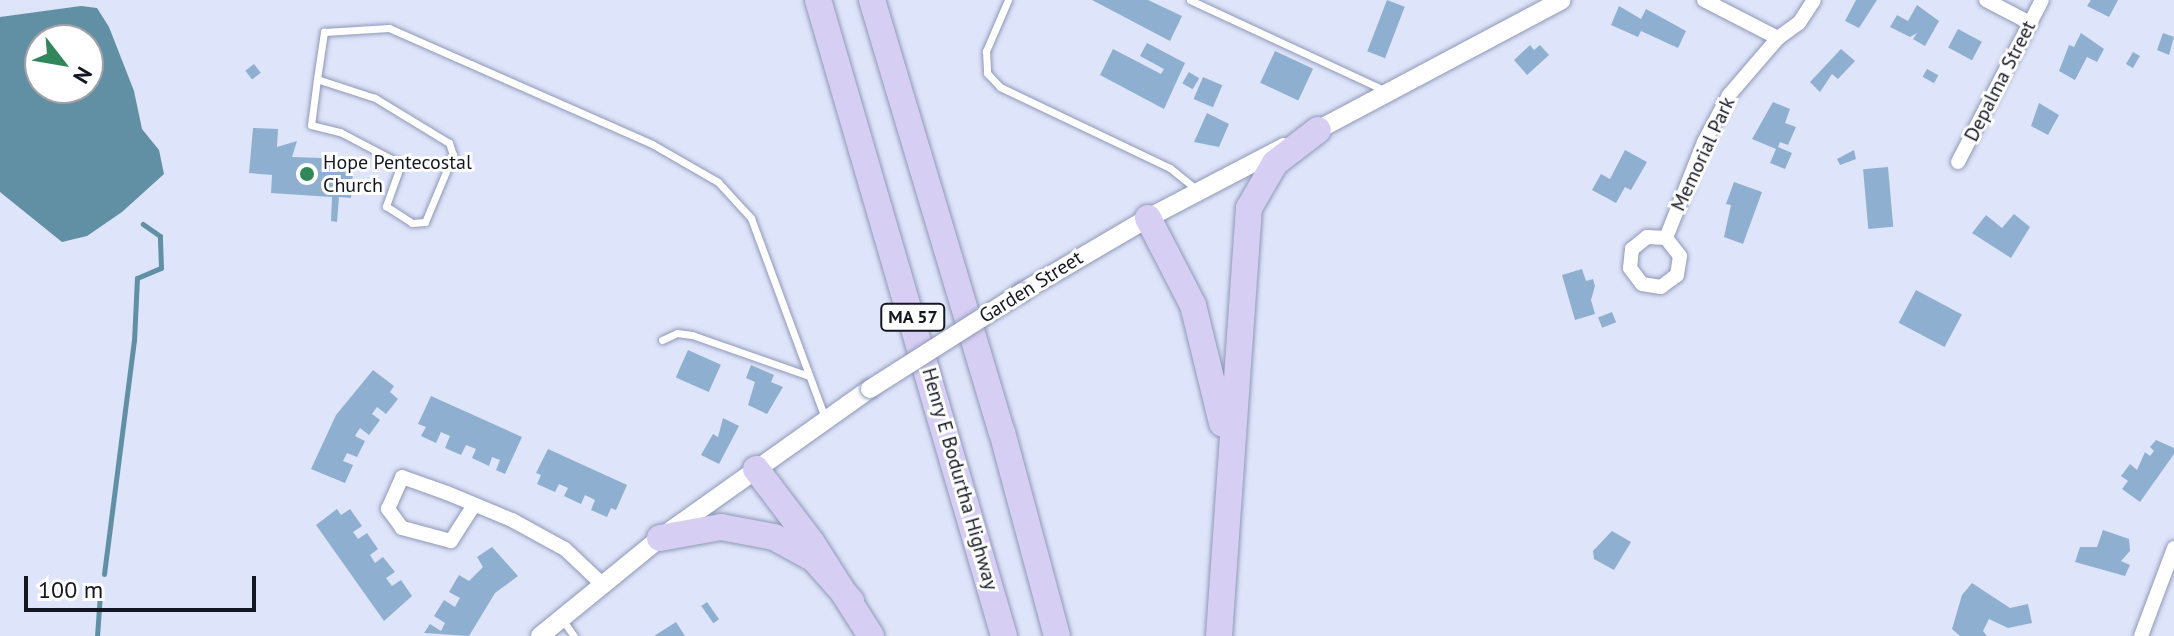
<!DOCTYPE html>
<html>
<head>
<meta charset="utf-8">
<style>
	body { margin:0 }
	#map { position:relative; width:2174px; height:636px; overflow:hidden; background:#dee4f9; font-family:"PT Sans",sans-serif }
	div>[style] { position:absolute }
	.water>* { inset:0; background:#6190a4 }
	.stream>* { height:5px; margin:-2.5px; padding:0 2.5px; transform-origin:2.5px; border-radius:2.5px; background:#6190a4 }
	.building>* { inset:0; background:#8fafd0; transform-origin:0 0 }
	.roads { filter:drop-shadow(0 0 2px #8e98b8) drop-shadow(0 0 2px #8e98b8) }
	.service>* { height:7px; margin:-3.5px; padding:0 3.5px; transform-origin:3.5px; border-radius:3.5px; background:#fff }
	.minor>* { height:14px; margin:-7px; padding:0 7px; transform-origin:7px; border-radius:7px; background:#fff }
	.tertiary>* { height:18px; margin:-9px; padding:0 9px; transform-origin:9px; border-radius:9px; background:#fff }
	.motorway>* { height:26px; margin:-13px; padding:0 13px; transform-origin:13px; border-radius:13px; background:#d7cff3 }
	.bridges { filter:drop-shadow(0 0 2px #8e98b8) drop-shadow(0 0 2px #8e98b8) }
	.tertiary-bridge>* { height:18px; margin:-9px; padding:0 9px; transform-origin:9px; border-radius:9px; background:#fff }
	.dots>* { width:22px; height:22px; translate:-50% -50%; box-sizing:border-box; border:4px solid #fff; border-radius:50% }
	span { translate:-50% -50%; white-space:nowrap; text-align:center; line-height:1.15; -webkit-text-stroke:6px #fff; paint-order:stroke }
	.shield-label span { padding:2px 6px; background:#fff; border:2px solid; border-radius:6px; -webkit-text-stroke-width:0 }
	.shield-label { font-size:18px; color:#141723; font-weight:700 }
	.street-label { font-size:20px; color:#141723 }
	.poi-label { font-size:20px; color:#141723 }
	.left { translate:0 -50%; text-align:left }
	.north { position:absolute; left:24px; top:24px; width:80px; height:80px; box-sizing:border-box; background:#fff; border:2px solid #a1a2a7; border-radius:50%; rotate:121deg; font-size:22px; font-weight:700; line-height:32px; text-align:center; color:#141723 }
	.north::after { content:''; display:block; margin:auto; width:28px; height:36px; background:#32875a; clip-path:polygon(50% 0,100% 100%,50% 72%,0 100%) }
	.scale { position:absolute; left:24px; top:576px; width:232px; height:36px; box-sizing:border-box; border:4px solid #141723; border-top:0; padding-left:10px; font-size:24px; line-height:28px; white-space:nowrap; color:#141723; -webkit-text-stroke:6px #fff; paint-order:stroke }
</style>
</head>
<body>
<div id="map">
	<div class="water">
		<div style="clip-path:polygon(evenodd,81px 6px,97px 8px,109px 27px,134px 91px,142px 129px,159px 150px,164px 174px,122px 212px,87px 236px,62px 242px,0 192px,0 17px,81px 6px,40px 40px,88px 40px,88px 88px,40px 88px,40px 40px)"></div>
	</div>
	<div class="stream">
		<div style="left:104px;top:574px;width:235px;rotate:-82.7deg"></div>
		<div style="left:134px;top:341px;width:63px;rotate:-87.3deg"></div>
		<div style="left:137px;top:278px;width:26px;rotate:-23deg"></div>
		<div style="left:161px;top:268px;width:32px;rotate:-92deg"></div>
		<div style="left:160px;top:236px;width:21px;rotate:-145deg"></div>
		<div style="left:97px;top:636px;width:42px;rotate:-85.9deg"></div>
	</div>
	<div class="building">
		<div style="clip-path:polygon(1092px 0,1148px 0,1182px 16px,1170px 41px)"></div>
		<div style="left:1387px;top:0;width:19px;height:55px;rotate:21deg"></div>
		<div style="clip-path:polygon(1856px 0,1877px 0,1859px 28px,1845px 21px)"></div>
		<div style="clip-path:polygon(2091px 0,2118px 0,2109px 17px,2087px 6px)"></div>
		<div style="clip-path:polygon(1917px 5px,1939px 21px,1925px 46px,1913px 39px,1917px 33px,1910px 37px,1890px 27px,1897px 15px,1908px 21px)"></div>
		<div style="clip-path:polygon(1619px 6px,1641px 19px,1646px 9px,1686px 31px,1678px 48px,1641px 31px,1638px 37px,1611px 25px)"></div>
		<div style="left:1958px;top:29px;width:27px;height:21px;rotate:28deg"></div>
		<div style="clip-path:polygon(2081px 33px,2104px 49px,2097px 62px,2087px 57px,2075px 80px,2059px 71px,2069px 45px,2074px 47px)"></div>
		<div style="clip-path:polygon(2163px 33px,2174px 37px,2169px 55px,2157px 50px)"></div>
		<div style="clip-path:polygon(1147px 43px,1185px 63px,1164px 109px,1100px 75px,1113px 49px,1161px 74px,1164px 69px,1140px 56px)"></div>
		<div style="clip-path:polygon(1530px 45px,1534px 50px,1540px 45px,1549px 55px,1527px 75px,1514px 60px)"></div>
		<div style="clip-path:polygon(1841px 49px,1855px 61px,1838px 79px,1832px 74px,1820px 92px,1810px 82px)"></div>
		<div style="left:1275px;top:51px;width:42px;height:35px;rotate:25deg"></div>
		<div style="left:2133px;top:52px;width:8px;height:14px;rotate:30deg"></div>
		<div style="left:254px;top:64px;width:11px;height:11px;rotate:52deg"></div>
		<div style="left:1927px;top:69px;width:13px;height:9px;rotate:29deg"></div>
		<div style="left:1189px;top:72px;width:12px;height:13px;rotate:31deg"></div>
		<div style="left:1203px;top:77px;width:21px;height:24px;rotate:23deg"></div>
		<div style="clip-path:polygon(1773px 102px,1790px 109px,1785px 123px,1796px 127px,1788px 145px,1780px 142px,1778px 147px,1792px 153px,1785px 169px,1770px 163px,1776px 149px,1752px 139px)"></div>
		<div style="clip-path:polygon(2039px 103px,2059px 115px,2048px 135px,2031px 126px)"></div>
		<div style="clip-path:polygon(1207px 113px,1229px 124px,1219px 147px,1194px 142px)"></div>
		<div style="clip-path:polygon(253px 128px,278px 129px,277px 147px,297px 141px,292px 157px,354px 159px,351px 198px,339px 197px,337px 222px,331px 221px,332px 197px,271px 193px,272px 175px,249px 173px)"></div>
		<div style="clip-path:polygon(1625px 150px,1647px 162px,1631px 190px,1625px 187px,1616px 203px,1592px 190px,1601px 174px,1610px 179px)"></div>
		<div style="clip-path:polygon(1854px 150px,1856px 159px,1840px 165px,1837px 159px)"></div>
		<div style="left:1888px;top:167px;width:60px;height:25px;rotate:85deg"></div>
		<div style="clip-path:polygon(1734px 182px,1762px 192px,1743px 244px,1724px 237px,1731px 205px,1726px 204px)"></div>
		<div style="clip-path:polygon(2014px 214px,2030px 227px,2011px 258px,1972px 233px,1986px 215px,2002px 228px)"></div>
		<div style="clip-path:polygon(1582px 269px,1586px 281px,1593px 279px,1595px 286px,1591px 300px,1595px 314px,1575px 320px,1562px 275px)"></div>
		<div style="left:1916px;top:290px;width:52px;height:37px;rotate:28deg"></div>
		<div style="left:1612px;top:312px;width:11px;height:15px;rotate:68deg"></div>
		<div style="left:688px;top:350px;width:36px;height:30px;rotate:24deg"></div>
		<div style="clip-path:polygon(751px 365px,774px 375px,771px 382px,783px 387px,767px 414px,748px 405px,755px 382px,746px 378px)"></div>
		<div style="clip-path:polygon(373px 370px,394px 386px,390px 392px,398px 399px,386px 414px,377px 407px,372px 414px,380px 420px,369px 435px,360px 428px,358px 431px,355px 436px,365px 441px,357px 457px,347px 453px,343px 461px,353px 465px,345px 483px,311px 469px,336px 415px)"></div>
		<div style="clip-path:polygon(431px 396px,522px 437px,505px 474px,496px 470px,500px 460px,492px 457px,489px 466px,472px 458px,476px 449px,466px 445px,461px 455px,445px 448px,450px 436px,441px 432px,436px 443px,421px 436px,426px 427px,418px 424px)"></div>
		<div style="clip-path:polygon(723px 418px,739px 426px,719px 464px,701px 455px,713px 434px,718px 437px)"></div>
		<div style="clip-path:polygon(2156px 440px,2174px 448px,2174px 454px,2140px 502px,2122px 489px,2128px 481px,2121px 476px,2130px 464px,2137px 470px,2145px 452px,2150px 456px,2154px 451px,2150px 447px)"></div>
		<div style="clip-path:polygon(548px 449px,627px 485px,616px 510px,611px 508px,607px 517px,591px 510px,595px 500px,585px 495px,581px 504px,564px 496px,568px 488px,559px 484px,555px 492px,537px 484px,541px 475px,536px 473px)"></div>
		<div style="clip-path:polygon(337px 509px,341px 515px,350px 509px,362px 526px,353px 532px,358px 539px,367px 533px,378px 549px,370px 555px,375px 563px,383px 557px,395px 572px,386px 578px,392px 586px,401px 580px,412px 596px,384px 621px,316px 525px)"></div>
		<div style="clip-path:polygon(2103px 530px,2129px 539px,2130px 551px,2121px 561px,2130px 565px,2125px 576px,2075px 562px,2080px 547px,2097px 547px)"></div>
		<div style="clip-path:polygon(1612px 531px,1631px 542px,1614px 570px,1594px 559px,1593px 551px)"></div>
		<div style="clip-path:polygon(492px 547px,518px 576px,495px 593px,469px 636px,424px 633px,430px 624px,441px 631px,445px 623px,434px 616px,444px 600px,455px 607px,460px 598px,449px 592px,459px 575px,469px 581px,483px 567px,477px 557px)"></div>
		<div style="clip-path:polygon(1972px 583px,2010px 608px,2028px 604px,2032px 623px,2008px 628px,1989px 619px,1983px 631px,1987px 636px,1960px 636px,1952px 629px,1962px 595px)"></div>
		<div style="left:707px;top:602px;width:21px;height:7px;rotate:55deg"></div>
		<div style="clip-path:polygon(676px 622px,685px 636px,654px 636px)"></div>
	</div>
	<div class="roads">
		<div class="service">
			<div style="left:1008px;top:0;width:56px;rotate:113.3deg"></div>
			<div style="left:986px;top:51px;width:22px;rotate:87deg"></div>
			<div style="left:987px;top:73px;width:19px;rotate:47deg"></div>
			<div style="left:1000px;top:87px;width:188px;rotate:25.5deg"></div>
			<div style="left:1170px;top:168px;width:35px;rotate:39deg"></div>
			<div style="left:1190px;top:0;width:214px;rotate:24.9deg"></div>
			<div style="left:317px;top:79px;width:46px;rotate:97.4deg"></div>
			<div style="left:311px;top:125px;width:30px;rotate:14deg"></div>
			<div style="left:340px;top:132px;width:69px;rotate:27.7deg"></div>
			<div style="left:401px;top:164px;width:45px;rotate:109.7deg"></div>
			<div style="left:386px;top:206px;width:31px;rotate:33deg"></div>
			<div style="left:412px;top:223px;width:13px;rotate:-4deg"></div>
			<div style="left:425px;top:222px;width:73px;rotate:-67.3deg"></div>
			<div style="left:453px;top:155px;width:13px;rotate:-108deg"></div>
			<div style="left:449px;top:143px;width:87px;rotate:-148.7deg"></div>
			<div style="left:375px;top:98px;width:61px;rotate:-161.9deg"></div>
			<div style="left:317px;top:79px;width:48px;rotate:-81.5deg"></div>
			<div style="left:324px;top:32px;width:65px;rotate:-3.5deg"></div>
			<div style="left:389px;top:28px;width:287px;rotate:23.8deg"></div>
			<div style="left:652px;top:144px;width:76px;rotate:29.9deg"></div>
			<div style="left:718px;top:182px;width:49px;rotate:47.5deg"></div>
			<div style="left:751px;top:218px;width:213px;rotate:69.7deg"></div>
			<div style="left:662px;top:340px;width:17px;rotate:-25deg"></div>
			<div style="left:677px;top:333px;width:15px;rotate:8deg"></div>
			<div style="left:692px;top:335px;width:124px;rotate:19.3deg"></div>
			<div style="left:562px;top:619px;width:21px;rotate:55deg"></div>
		</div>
		<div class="minor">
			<div style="left:1704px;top:0;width:83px;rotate:27.2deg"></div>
			<div style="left:1778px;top:38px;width:26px;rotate:-36deg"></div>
			<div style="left:1799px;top:23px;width:27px;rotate:-57deg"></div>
			<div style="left:1986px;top:0;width:50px;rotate:27.6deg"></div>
			<div style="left:1958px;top:162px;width:182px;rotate:-62.6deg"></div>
			<div style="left:1666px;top:238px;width:19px;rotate:-177deg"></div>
			<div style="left:1647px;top:237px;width:19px;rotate:141deg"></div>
			<div style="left:1632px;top:249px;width:19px;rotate:96deg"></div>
			<div style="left:1630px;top:268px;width:20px;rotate:53deg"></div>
			<div style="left:1642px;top:284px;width:19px;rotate:9deg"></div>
			<div style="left:1661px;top:287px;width:20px;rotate:-37deg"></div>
			<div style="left:1677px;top:275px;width:19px;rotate:-81deg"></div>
			<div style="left:1680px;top:256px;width:23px;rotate:-128deg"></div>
			<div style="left:1666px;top:238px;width:103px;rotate:-68.4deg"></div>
			<div style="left:1704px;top:142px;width:53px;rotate:-62deg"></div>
			<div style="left:1729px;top:95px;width:75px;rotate:-49.3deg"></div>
			<div style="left:474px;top:505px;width:43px;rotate:122.6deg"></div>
			<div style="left:451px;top:541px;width:51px;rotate:-165.1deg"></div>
			<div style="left:402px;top:528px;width:24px;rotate:-126deg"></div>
			<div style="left:388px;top:509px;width:35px;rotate:-66deg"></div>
			<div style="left:402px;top:477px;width:48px;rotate:19.6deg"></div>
			<div style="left:447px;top:493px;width:70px;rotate:22.6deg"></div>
			<div style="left:512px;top:520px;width:60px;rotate:28.7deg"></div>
			<div style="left:565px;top:549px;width:50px;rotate:43.4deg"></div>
			<div style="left:2141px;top:636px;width:94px;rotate:-69.4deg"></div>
		</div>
		<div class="tertiary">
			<div style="left:1310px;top:134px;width:285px;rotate:-28deg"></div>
			<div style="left:1022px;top:292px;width:146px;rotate:-30.4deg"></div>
			<div style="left:1148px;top:218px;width:153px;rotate:-27.6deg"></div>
			<div style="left:540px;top:636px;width:155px;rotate:-39.2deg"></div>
			<div style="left:660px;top:538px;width:257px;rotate:-35.4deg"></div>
		</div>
		<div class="motorway">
			<div style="left:818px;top:0;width:663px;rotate:73.7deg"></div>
			<div style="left:872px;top:0;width:451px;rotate:73.3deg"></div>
			<div style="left:1002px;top:432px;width:211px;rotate:74.9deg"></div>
			<div style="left:1148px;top:218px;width:98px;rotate:62.7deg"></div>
			<div style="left:1193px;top:305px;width:122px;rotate:76.2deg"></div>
			<div style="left:756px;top:469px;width:93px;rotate:52.9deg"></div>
			<div style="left:812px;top:543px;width:110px;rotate:57.6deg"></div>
			<div style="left:660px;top:538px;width:62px;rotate:-10.2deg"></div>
			<div style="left:721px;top:527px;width:54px;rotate:10.7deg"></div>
			<div style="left:774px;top:537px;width:46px;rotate:28.8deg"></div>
			<div style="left:814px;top:559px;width:56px;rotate:48.6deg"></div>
			<div style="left:1219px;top:636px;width:429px;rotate:-86deg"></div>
			<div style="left:1249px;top:208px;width:52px;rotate:-60deg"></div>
			<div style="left:1275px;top:163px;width:54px;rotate:-37.5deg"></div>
		</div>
	</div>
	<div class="bridges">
		<div class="tertiary-bridge">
			<div style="left:870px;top:389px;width:180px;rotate:-32.5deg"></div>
		</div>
	</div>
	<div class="dots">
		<div style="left:307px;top:174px;background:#32875a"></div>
	</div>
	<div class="shield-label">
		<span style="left:913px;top:317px">MA 57</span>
	</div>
	<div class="street-label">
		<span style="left:2000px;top:81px;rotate:-63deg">Depalma Street</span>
		<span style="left:1703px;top:154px;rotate:-65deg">Memorial Park</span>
		<span style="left:1031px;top:287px;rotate:-32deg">Garden Street</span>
		<span style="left:960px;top:479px;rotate:74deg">Henry E Bodurtha Highway</span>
	</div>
	<div class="poi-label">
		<span class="left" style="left:323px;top:174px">Hope Pentecostal<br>Church</span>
	</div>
	<div class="north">N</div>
	<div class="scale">100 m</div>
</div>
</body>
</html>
